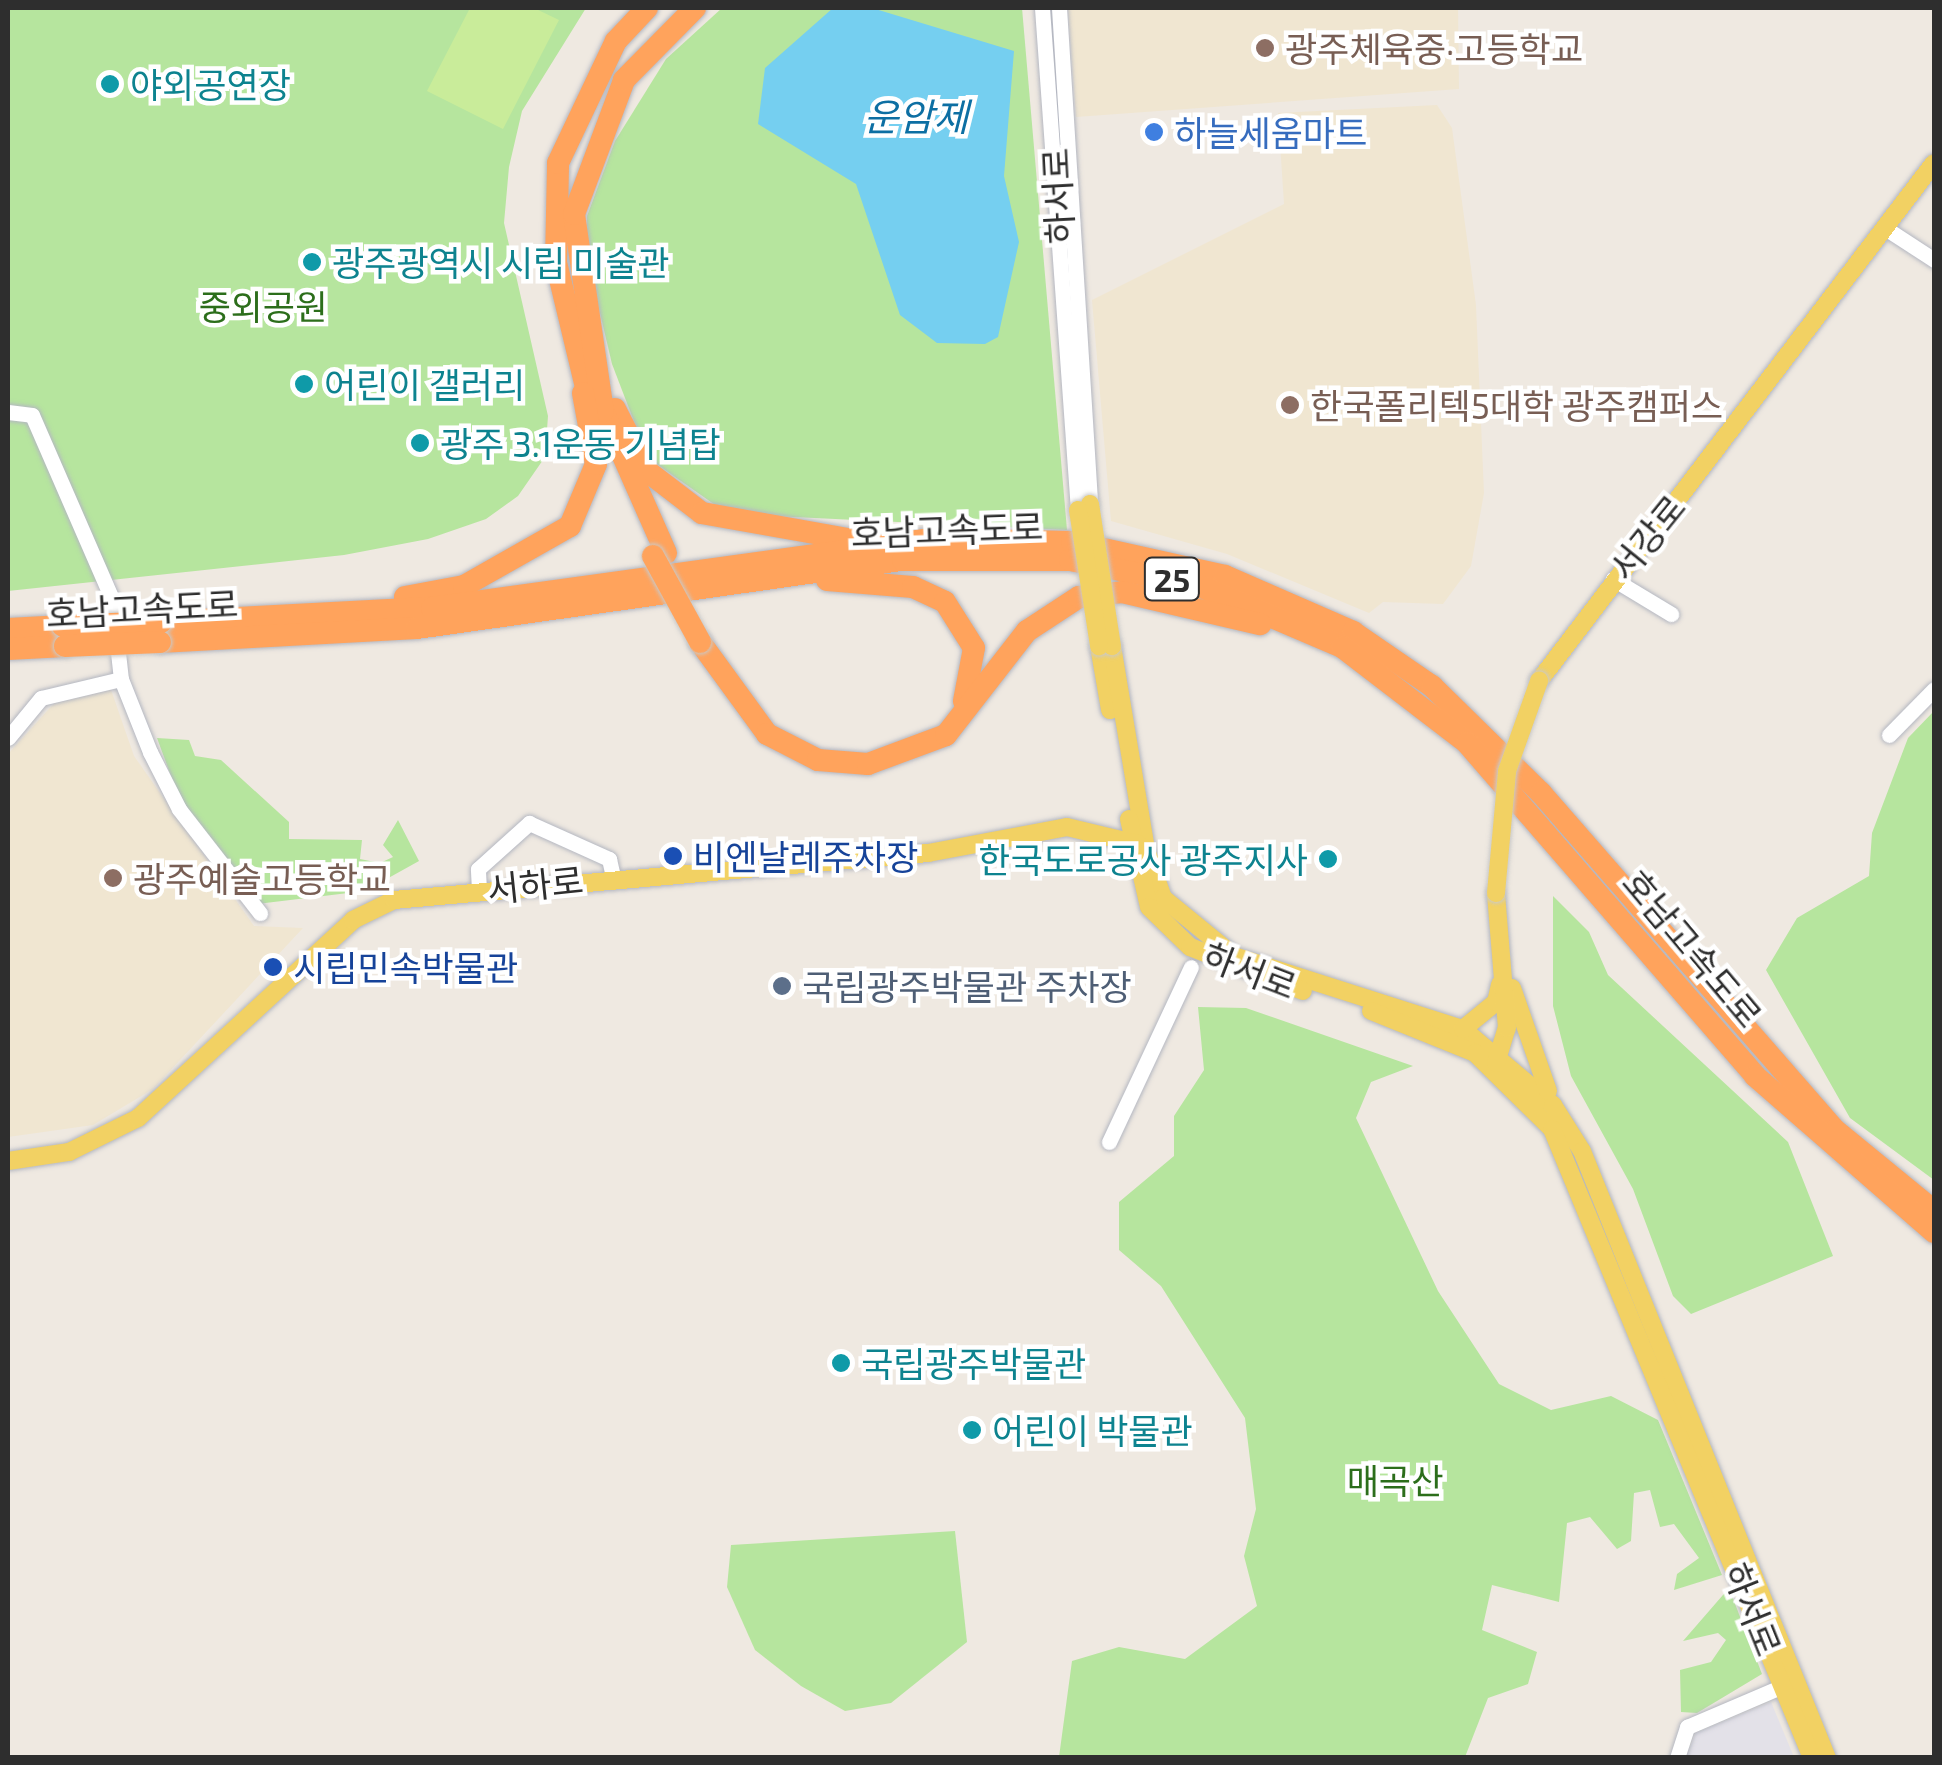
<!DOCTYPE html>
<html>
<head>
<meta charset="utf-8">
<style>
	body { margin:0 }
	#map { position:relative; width:1942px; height:1765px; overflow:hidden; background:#efe9e1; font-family:"Exo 2","Noto Sans KR",sans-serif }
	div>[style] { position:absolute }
	.industrial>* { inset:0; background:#e3e1e8 }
	.education>* { inset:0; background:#f0e6d1 }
	.green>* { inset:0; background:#b6e59e }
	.pitch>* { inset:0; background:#c9ec9a }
	.water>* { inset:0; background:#75cff0 }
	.roads { filter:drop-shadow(0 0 2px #b4b7c1) drop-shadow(0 0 2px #b4b7c1) }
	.minor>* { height:15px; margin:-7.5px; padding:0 7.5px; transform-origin:7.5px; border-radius:7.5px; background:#fff }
	.major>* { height:18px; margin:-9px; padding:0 9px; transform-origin:9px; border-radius:9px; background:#f2d163 }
	.highway>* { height:22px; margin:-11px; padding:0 11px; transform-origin:11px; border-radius:11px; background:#ffa35c }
	.bridges { filter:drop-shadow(0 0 2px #c9c9c9) drop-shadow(0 0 2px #c9c9c9) }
	.major-bridge>* { height:18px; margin:-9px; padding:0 9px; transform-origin:9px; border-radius:9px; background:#f2d163 }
	.highway-bridge>* { height:22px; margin:-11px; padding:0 11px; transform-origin:11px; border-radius:11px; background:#ffa35c }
	.dots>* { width:28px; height:28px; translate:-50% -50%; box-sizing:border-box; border:5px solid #fff; border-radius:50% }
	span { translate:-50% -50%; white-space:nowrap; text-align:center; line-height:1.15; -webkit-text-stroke:9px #fff; paint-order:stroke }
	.shield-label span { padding:2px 8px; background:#fff; border:2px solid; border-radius:8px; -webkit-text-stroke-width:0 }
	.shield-label { font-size:32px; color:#2e2e2e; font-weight:700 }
	.education-label { font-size:35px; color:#785e54 }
	.left { translate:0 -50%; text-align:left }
	.culture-label { font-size:35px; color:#0d838f }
	.right { translate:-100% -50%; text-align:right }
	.shop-label { font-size:35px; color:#366cbe }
	.street-label { font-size:35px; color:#2e2e2e }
	.park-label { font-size:35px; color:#2c6e1b }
	.transit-label { font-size:35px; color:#164399 }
	.service-label { font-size:35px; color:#4e5e75 }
	.water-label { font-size:38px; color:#0d6fa3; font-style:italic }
	.frame { position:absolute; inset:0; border:10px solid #2e2e2e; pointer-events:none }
</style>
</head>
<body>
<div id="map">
	<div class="industrial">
		<div style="clip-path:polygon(1771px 1702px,1794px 1757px,1686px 1757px,1696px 1733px)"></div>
	</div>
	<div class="education">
		<div style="clip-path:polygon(1068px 8px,1458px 8px,1459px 89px,1076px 117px)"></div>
		<div style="clip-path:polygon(1437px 105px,1452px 128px,1476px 305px,1484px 493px,1471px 566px,1443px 604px,1383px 602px,1369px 613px,1227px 554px,1111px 521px,1092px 300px,1284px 204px,1278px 113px)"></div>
		<div style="clip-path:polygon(110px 687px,134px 756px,254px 926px,303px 928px,153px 1089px,93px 1125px,8px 1137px,8px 754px,58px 699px)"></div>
	</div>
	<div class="green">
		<div style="clip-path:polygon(8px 8px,586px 8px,522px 111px,509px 167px,504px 223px,548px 416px,545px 457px,518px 496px,486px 519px,428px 539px,344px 555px,8px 591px)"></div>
		<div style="clip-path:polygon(722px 8px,1022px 8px,1067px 530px,728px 514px,648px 458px,612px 364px,587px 258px,587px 216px,615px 141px,666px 59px)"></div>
		<div style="clip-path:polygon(1934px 711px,1934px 1180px,1850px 1118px,1766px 970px,1797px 918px,1869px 876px,1872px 833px,1908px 738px)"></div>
		<div style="clip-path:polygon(157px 738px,189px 740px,195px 756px,221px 760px,289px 822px,289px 839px,362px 840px,360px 859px,380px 863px,393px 857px,383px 845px,398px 820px,419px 861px,365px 891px,257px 904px,182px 806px)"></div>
		<div style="clip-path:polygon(1553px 896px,1589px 932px,1608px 975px,1788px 1142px,1833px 1256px,1691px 1314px,1673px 1296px,1633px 1189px,1571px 1076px,1553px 1006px)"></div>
		<div style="clip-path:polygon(1198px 1007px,1246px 1008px,1413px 1066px,1371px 1082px,1356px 1118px,1438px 1291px,1499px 1384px,1551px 1410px,1611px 1396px,1658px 1420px,1722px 1575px,1674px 1590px,1677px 1574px,1699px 1558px,1674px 1524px,1660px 1527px,1650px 1490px,1634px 1493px,1631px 1541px,1617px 1549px,1590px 1517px,1567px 1523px,1559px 1602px,1492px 1585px,1482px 1630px,1537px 1652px,1528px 1684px,1488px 1698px,1465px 1757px,1059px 1757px,1072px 1661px,1119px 1647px,1185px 1659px,1257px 1606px,1244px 1556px,1256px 1509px,1245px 1418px,1161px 1286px,1119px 1250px,1119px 1202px,1174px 1156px,1174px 1116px,1204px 1070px)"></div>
		<div style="clip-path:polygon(955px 1531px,967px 1642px,891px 1703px,845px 1711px,801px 1686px,755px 1650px,727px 1587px,731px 1545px)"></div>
		<div style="clip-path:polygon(1729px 1588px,1762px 1674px,1697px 1713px,1681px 1712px,1680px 1670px,1711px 1662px,1726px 1640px,1718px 1633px,1683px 1641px)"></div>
	</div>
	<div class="pitch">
		<div style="clip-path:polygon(470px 8px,534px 8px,559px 20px,503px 129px,427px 91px)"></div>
	</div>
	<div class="water">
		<div style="clip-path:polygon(833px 8px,872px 8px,1014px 51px,1004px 176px,1019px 242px,998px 337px,985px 344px,937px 343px,900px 315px,856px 184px,758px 124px,765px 68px)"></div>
	</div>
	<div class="roads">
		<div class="minor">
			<div style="left:1042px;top:8px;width:503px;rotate:85.9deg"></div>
			<div style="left:1059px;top:8px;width:497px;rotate:86.4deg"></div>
			<div style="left:1885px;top:228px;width:59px;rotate:33.1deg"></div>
			<div style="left:8px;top:412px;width:24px;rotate:7deg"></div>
			<div style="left:32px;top:415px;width:201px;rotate:66.5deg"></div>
			<div style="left:112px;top:599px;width:81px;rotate:83.6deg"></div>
			<div style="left:121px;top:679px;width:79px;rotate:68.3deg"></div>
			<div style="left:150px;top:752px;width:64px;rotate:63deg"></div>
			<div style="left:179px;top:809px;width:132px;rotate:52.1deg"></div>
			<div style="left:1613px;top:579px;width:68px;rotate:31.1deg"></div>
			<div style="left:1889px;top:735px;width:64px;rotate:-45.6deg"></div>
			<div style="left:8px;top:738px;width:52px;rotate:-50.5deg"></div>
			<div style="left:41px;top:698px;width:82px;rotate:-13.4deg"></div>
			<div style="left:479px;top:890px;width:21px;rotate:-93deg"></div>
			<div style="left:478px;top:869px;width:69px;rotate:-42deg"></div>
			<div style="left:529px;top:823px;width:88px;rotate:24.2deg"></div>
			<div style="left:609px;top:859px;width:17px;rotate:77deg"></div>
			<div style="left:1109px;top:1142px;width:193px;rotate:-64.9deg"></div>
			<div style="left:1677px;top:1758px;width:33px;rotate:-72deg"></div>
			<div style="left:1687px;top:1727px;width:114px;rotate:-23.2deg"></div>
		</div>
		<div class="major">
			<div style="left:1099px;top:646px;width:65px;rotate:80.2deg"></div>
			<div style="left:1112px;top:646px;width:207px;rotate:80.5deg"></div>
			<div style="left:1146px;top:850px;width:51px;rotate:70.5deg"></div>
			<div style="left:1163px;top:898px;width:92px;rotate:39.2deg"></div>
			<div style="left:1234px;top:956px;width:240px;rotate:17.7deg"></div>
			<div style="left:1463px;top:1029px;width:118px;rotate:40.2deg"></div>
			<div style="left:1553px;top:1105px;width:54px;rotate:57.8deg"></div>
			<div style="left:1582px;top:1151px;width:655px;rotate:68.02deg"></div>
			<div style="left:1539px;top:681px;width:651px;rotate:-52.67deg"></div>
			<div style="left:1129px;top:819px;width:90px;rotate:77.2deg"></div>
			<div style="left:1149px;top:907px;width:57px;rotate:44.3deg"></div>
			<div style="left:1190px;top:947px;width:121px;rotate:21.3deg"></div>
			<div style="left:1512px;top:988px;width:109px;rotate:70.7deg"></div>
			<div style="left:1371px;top:1011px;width:112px;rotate:22deg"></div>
			<div style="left:1475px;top:1053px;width:108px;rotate:44.6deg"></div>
			<div style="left:1552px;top:1129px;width:681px;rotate:67.54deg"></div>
			<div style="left:1463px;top:1029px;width:43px;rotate:-39.3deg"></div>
			<div style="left:1496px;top:1002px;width:18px;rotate:-77deg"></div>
			<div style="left:1496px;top:1063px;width:37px;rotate:-73deg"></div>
			<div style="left:1507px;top:1028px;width:135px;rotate:-94.7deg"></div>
			<div style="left:8px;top:1161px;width:62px;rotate:-8.4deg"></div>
			<div style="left:69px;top:1152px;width:77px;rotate:-26.2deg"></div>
			<div style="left:138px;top:1118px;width:292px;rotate:-42.6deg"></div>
			<div style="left:353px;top:920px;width:46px;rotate:-26deg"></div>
			<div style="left:394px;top:900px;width:536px;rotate:-5.03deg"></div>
			<div style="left:928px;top:853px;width:141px;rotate:-10.6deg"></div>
			<div style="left:1067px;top:827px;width:73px;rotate:13.5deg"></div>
		</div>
		<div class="highway">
			<div style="left:590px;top:404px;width:146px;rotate:-103.5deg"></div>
			<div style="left:556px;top:262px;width:99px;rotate:-88.8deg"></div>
			<div style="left:558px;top:163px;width:135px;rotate:-64.6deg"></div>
			<div style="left:616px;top:41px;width:45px;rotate:-46.8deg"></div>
			<div style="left:615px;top:409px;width:70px;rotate:62.7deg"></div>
			<div style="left:647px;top:471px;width:69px;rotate:37.4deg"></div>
			<div style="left:702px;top:513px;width:153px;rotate:10.1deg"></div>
			<div style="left:666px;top:553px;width:155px;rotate:-113.9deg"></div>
			<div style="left:603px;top:411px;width:199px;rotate:-98.4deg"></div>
			<div style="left:574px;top:214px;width:143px;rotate:-69.5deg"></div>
			<div style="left:624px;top:80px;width:101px;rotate:-45.4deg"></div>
			<div style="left:827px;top:580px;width:86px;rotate:4.7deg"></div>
			<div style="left:913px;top:587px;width:35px;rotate:25deg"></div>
			<div style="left:945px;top:602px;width:54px;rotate:57.8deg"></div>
			<div style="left:974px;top:648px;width:54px;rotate:100.7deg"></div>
			<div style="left:405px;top:597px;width:60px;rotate:-10.6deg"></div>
			<div style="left:464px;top:586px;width:122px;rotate:-29.5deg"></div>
			<div style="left:570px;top:526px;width:67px;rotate:-67.2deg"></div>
			<div style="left:596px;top:464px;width:72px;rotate:-100.4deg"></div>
			<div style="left:161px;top:622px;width:271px;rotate:-3deg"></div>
			<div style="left:432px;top:608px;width:504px;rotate:-7.87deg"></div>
			<div style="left:931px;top:539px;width:141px;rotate:1.2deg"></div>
			<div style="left:1072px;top:542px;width:157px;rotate:12.5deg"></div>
			<div style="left:1225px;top:576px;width:140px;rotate:23.6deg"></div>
			<div style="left:1353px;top:632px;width:96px;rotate:34.4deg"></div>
			<div style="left:1432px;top:686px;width:153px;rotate:44.5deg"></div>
			<div style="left:1541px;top:793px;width:447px;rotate:48.9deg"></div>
			<div style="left:1835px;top:1130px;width:128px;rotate:39.3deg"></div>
			<div style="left:8px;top:629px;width:55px;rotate:-3.1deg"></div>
			<div style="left:160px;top:642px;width:257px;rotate:-3.1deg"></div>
			<div style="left:417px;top:628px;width:491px;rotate:-8deg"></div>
			<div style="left:903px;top:560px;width:167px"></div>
			<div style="left:1070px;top:560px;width:132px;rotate:11.4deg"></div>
			<div style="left:1199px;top:586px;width:155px;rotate:23.1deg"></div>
			<div style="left:1342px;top:647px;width:158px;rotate:37.5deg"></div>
			<div style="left:1467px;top:743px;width:440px;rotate:49.1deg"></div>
			<div style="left:1755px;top:1076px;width:237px;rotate:41.1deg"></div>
			<div style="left:700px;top:642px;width:114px;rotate:53.9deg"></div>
			<div style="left:767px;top:734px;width:57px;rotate:27deg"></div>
			<div style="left:818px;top:760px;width:50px;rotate:4.6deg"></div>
			<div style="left:868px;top:764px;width:83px;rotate:-20.4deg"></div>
			<div style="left:946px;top:735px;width:132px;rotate:-52.1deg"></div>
			<div style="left:1027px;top:631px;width:62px;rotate:-33.2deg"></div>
			<div style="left:1079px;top:597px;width:43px;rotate:-6.6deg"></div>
			<div style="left:1122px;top:592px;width:142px;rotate:13.1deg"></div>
			<div style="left:8px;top:649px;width:57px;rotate:-3deg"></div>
		</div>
	</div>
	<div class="bridges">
		<div class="major-bridge">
			<div style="left:1090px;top:504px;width:144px;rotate:81.2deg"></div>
			<div style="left:1078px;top:510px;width:138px;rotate:81.2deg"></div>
			<div style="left:1496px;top:893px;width:122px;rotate:-84.8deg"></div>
			<div style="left:1507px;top:771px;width:96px;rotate:-70.4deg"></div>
		</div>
		<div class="highway-bridge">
			<div style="left:653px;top:556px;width:98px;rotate:61.3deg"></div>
			<div style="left:63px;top:626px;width:98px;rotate:-2.3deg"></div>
			<div style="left:65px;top:646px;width:95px;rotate:-2.4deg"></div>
		</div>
	</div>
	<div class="dots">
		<div style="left:1265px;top:48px;background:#8d6e63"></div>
		<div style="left:110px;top:84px;background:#0f9aa8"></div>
		<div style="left:1154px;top:132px;background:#3f7fe0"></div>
		<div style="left:312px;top:262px;background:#0f9aa8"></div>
		<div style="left:304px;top:384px;background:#0f9aa8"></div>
		<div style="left:1290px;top:405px;background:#8d6e63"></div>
		<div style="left:420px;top:443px;background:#0f9aa8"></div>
		<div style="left:673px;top:856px;background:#1a4fb4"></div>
		<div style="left:1328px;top:859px;background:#0f9aa8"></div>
		<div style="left:113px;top:878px;background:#8d6e63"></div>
		<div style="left:273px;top:967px;background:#1a4fb4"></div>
		<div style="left:782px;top:986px;background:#5c6f8a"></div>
		<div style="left:841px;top:1363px;background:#0f9aa8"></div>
		<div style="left:972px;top:1430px;background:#0f9aa8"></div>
	</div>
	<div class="shield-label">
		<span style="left:1172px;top:579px">25</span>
	</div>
	<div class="education-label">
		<span class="left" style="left:1285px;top:48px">광주체육중·고등학교</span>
		<span class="left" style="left:1310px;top:405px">한국폴리텍5대학 광주캠퍼스</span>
		<span class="left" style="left:133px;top:878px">광주예술고등학교</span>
	</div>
	<div class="culture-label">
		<span class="left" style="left:130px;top:84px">야외공연장</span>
		<span class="left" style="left:332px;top:262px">광주광역시 시립 미술관</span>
		<span class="left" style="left:324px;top:384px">어린이 갤러리</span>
		<span class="left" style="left:440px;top:443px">광주 3.1운동 기념탑</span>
		<span class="right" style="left:1308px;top:859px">한국도로공사 광주지사</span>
		<span class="left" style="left:861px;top:1363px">국립광주박물관</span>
		<span class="left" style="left:992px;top:1430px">어린이 박물관</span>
	</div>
	<div class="shop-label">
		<span class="left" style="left:1174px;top:132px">하늘세움마트</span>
	</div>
	<div class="street-label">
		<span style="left:1057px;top:196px;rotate:-93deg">하서로</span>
		<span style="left:947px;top:529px;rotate:-2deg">호남고속도로</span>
		<span style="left:1647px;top:537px;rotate:-51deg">서강로</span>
		<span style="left:142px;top:608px;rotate:-3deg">호남고속도로</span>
		<span style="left:535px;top:884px;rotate:-6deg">서하로</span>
		<span style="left:1693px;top:948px;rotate:50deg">호남고속도로</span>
		<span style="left:1250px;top:970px;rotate:21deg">하서로</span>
		<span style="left:1753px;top:1609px;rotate:68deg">하서로</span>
	</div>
	<div class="park-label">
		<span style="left:263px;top:306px">중외공원</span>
		<span style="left:1395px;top:1480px">매곡산</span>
	</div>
	<div class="transit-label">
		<span class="left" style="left:693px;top:856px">비엔날레주차장</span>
		<span class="left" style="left:293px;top:967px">시립민속박물관</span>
	</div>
	<div class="service-label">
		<span class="left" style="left:802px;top:986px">국립광주박물관 주차장</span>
	</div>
	<div class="water-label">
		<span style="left:916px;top:117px">운암제</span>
	</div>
	<div class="frame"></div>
</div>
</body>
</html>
